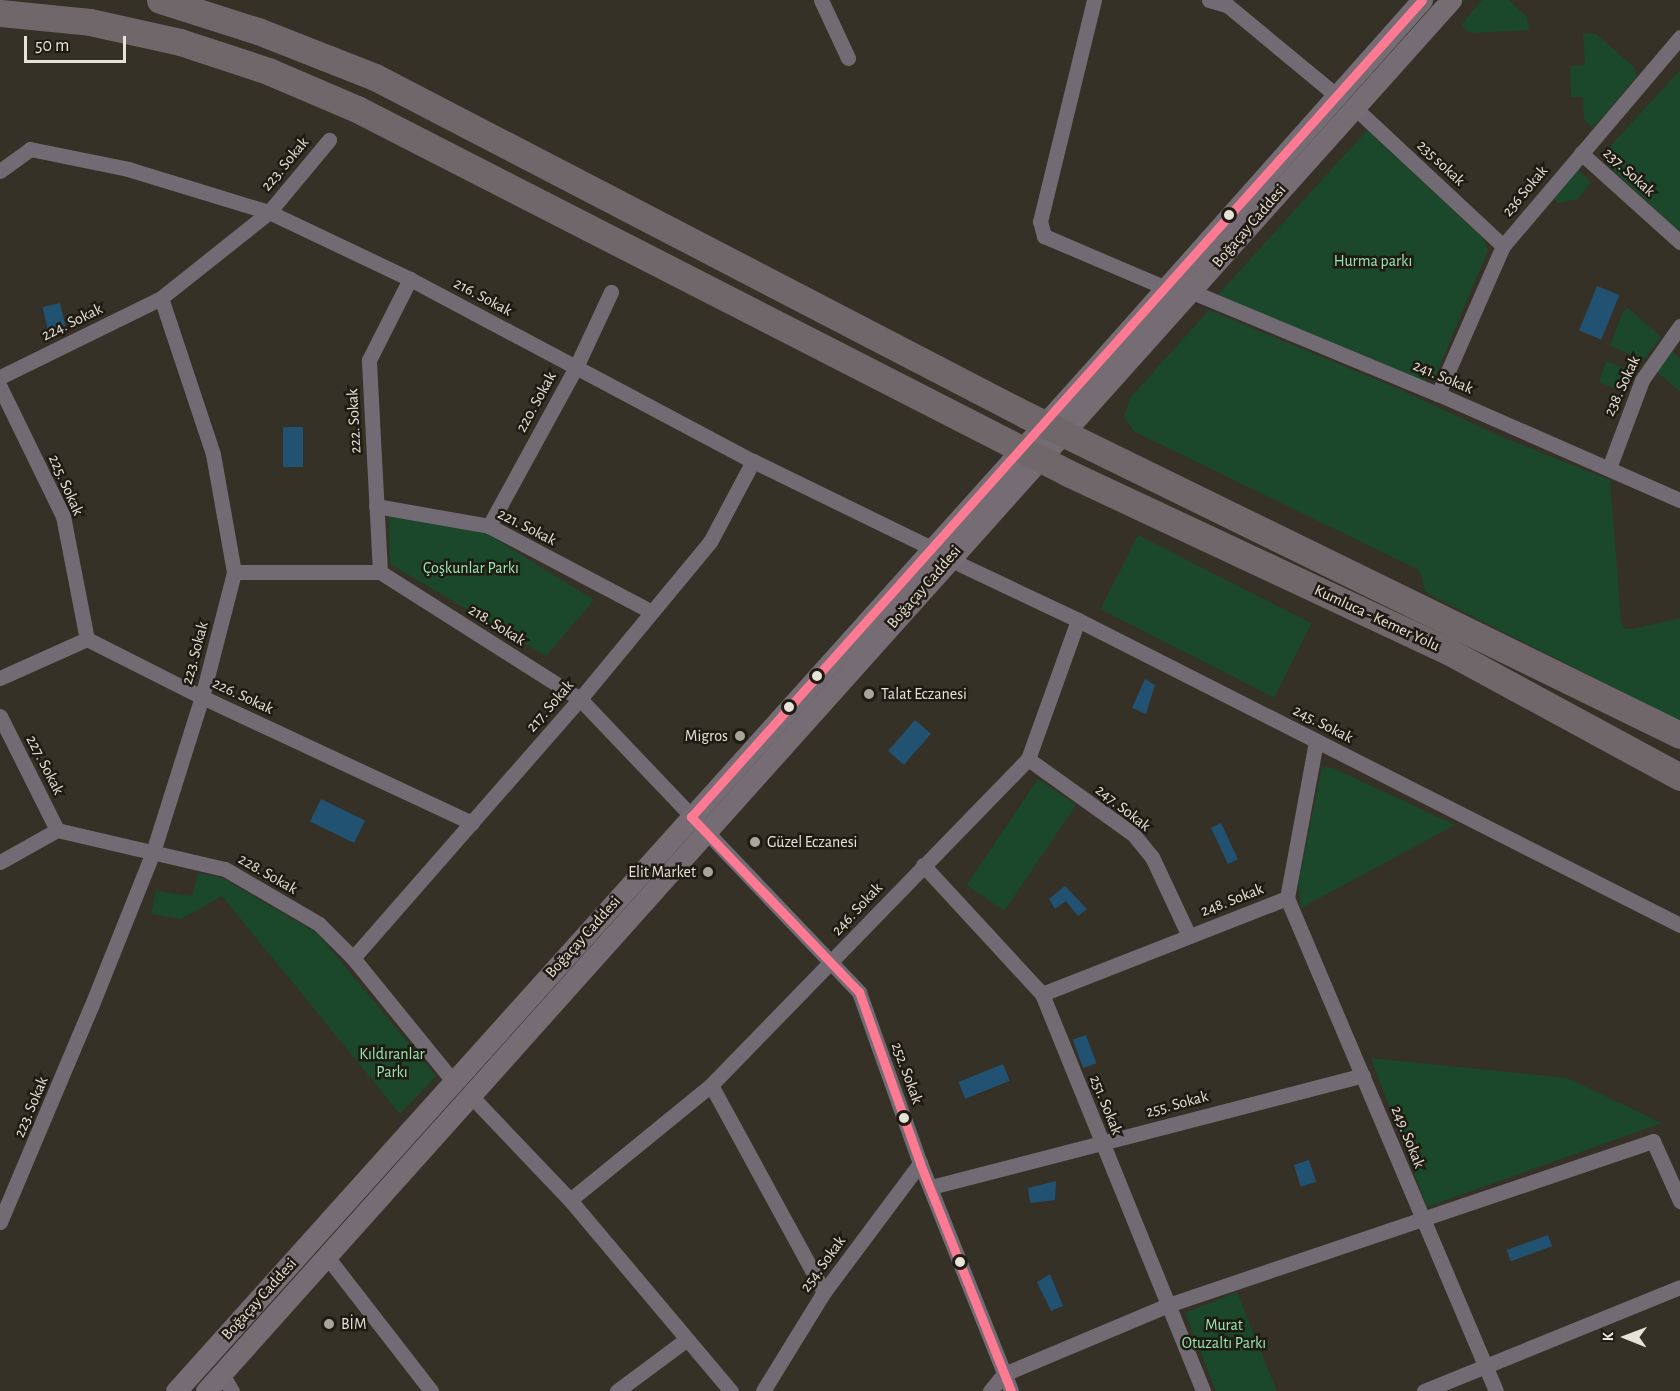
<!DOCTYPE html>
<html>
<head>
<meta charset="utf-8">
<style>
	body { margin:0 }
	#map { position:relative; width:1680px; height:1391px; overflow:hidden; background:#353127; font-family:"Alegreya Sans",sans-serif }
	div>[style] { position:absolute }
	.green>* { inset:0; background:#1b472b; transform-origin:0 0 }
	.water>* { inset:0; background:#225272; transform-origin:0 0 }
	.street>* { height:15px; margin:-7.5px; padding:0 7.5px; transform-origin:7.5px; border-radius:7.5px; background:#736b74 }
	.secondary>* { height:21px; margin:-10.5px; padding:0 10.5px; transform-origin:10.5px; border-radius:10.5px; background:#766c74 }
	.highway>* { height:27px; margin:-13.5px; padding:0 13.5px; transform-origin:13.5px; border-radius:13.5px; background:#70676b }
	.bus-1>* { height:9px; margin:-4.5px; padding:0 4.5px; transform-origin:4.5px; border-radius:4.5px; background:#fe7a93 }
	.dots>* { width:16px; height:16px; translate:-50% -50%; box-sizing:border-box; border:3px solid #1f1b13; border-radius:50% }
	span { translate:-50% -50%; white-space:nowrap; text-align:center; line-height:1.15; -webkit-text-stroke:5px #1f1b13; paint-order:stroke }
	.street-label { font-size:16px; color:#e7e3d8 }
	.park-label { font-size:16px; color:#96e7af }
	.poi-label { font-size:16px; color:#e7e3d8 }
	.left { translate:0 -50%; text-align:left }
	.right { translate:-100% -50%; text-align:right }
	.north { position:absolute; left:1596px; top:1307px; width:60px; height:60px; -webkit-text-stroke:4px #1f1b13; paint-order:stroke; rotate:271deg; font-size:16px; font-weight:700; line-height:24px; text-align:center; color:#e7e3d8 }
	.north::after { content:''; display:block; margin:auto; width:21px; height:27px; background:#e7e3d8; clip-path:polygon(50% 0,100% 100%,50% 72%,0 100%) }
	.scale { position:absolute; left:24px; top:36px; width:102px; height:27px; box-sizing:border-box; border:3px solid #e7e3d8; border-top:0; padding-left:8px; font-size:18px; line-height:21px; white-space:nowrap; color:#e7e3d8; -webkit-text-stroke:4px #1f1b13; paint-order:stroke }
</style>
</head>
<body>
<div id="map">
	<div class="green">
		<div style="clip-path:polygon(1482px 0,1509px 0,1527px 17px,1529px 30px,1470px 33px,1461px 25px)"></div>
		<div style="clip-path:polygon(1583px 33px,1596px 34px,1634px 67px,1637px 76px,1593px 128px,1584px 120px,1583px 97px,1571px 97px,1570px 66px,1585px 65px)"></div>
		<div style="clip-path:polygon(1680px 70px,1680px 232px,1606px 164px,1605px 156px,1607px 150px)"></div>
		<div style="clip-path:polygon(1367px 130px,1484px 239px,1488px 251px,1435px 377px,1422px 380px,1216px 297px)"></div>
		<div style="clip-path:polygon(1575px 167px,1591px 182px,1578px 199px,1558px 203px,1550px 196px)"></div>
		<div style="clip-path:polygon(1627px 307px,1661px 337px,1644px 360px,1610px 346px,1621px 316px)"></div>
		<div style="clip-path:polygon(1209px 310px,1394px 387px,1502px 437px,1610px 480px,1621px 621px,1624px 628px,1632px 629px,1680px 618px,1680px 721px,1430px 595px,1425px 591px,1421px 574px,1417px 569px,1135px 432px,1124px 417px,1130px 398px)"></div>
		<div style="clip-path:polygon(1671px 349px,1680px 359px,1680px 392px,1656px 371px)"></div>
		<div style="clip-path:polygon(1606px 361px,1636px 372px,1625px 393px,1599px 382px)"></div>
		<div style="clip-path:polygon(389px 516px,483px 531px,594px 600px,546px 656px,390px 564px)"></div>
		<div style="left:1138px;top:535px;width:195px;height:83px;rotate:27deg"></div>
		<div style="clip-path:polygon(1322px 767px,1333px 768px,1455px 825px,1301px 908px,1298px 884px)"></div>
		<div style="left:1038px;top:779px;width:46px;height:128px;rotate:34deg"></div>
		<div style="clip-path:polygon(198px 873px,222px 878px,317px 933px,436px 1076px,400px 1114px,222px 896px,181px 919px,151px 914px,156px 891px,192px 896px)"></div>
		<div style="clip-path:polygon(1371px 1058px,1567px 1078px,1662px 1123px,1427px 1207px)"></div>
		<div style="clip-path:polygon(1237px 1292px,1277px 1391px,1216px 1391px,1202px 1356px,1185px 1313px)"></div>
	</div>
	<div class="water">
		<div style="left:1597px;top:286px;width:24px;height:48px;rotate:22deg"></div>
		<div style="left:60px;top:303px;width:26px;height:18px;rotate:77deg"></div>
		<div style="left:283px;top:427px;width:20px;height:40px"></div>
		<div style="clip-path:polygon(1145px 679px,1155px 685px,1146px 714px,1132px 708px)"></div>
		<div style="left:915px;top:720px;width:21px;height:41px;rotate:41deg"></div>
		<div style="left:321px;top:799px;width:49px;height:25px;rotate:26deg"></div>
		<div style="left:1221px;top:823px;width:40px;height:11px;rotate:65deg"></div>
		<div style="clip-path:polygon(1065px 886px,1087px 909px,1078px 916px,1066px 901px,1055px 909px,1049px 899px)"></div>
		<div style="left:1086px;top:1035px;width:30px;height:14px;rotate:70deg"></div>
		<div style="left:1003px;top:1064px;width:18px;height:48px;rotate:68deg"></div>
		<div style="left:1309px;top:1160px;width:23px;height:16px;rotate:72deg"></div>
		<div style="clip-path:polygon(1056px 1181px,1055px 1200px,1030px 1203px,1028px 1188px)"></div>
		<div style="left:1548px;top:1235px;width:12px;height:44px;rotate:70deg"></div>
		<div style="clip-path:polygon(1050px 1274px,1063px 1306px,1051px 1311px,1037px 1282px)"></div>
	</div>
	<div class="street">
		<div style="left:821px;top:0;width:64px;rotate:65deg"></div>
		<div style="left:1094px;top:0;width:228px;rotate:103.7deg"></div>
		<div style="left:1040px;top:221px;width:16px;rotate:75deg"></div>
		<div style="left:1044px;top:236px;width:133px;rotate:23.1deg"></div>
		<div style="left:1209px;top:0;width:19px;rotate:16deg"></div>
		<div style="left:1227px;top:5px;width:143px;rotate:39.6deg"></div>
		<div style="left:1354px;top:107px;width:204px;rotate:43deg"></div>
		<div style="left:1581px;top:153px;width:133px;rotate:42deg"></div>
		<div style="left:0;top:171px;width:37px;rotate:-36deg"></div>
		<div style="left:30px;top:149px;width:100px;rotate:11.5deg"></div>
		<div style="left:128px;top:169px;width:147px;rotate:17deg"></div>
		<div style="left:269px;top:212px;width:156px;rotate:25.4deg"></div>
		<div style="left:410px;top:279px;width:388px;rotate:28deg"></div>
		<div style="left:753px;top:461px;width:198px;rotate:26deg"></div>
		<div style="left:1190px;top:291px;width:269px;rotate:22.6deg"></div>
		<div style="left:1438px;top:394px;width:264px;rotate:23.7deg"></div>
		<div style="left:0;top:377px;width:179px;rotate:-26.1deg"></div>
		<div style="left:0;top:387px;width:144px;rotate:64deg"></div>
		<div style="left:63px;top:516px;width:125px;rotate:79deg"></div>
		<div style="left:1438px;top:394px;width:162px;rotate:-66.3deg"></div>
		<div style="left:1503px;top:246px;width:274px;rotate:-49.7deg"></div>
		<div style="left:1609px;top:468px;width:94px;rotate:-69.4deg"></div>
		<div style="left:1642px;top:380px;width:66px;rotate:-54.9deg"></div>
		<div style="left:376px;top:506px;width:115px;rotate:10deg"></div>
		<div style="left:489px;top:526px;width:184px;rotate:27.8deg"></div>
		<div style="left:489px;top:526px;width:181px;rotate:-61.3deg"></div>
		<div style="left:576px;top:367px;width:83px;rotate:-65deg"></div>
		<div style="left:949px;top:559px;width:143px;rotate:25.3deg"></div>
		<div style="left:1078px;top:620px;width:675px;rotate:26.87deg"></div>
		<div style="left:234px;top:572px;width:146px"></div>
		<div style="left:380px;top:572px;width:237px;rotate:32.4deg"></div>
		<div style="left:580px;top:699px;width:405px;rotate:46.4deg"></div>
		<div style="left:859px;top:992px;width:182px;rotate:70.4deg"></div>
		<div style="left:920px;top:1163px;width:245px;rotate:68.2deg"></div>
		<div style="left:380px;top:572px;width:212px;rotate:-93deg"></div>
		<div style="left:369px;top:360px;width:91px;rotate:-63.2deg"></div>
		<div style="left:0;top:678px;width:95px;rotate:-24.1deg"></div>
		<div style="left:87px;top:639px;width:129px;rotate:26.8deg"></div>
		<div style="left:202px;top:697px;width:298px;rotate:25deg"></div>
		<div style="left:0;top:716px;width:127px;rotate:63.4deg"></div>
		<div style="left:1028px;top:759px;width:130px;rotate:35.6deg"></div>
		<div style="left:1134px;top:835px;width:28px;rotate:51deg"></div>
		<div style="left:1152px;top:857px;width:87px;rotate:64.9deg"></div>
		<div style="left:0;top:862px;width:65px;rotate:-29.3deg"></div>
		<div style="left:57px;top:830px;width:172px;rotate:13.1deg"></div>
		<div style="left:225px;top:869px;width:109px;rotate:30.3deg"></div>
		<div style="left:319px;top:924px;width:48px;rotate:45deg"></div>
		<div style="left:353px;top:958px;width:159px;rotate:50.9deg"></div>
		<div style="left:923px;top:865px;width:176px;rotate:47.3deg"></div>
		<div style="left:1042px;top:994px;width:428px;rotate:67.9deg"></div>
		<div style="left:1287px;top:898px;width:535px;rotate:67.03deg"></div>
		<div style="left:353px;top:958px;width:344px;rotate:-48.8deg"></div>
		<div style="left:580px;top:699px;width:204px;rotate:-50.4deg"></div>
		<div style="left:710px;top:542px;width:92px;rotate:-62deg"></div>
		<div style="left:1042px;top:994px;width:263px;rotate:-21.4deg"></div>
		<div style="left:1287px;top:898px;width:160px;rotate:-79.5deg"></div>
		<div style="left:711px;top:1085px;width:236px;rotate:61.4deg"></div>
		<div style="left:471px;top:1096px;width:144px;rotate:46.4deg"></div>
		<div style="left:570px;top:1200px;width:250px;rotate:49.9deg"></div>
		<div style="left:931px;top:1187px;width:446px;rotate:-14.5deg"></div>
		<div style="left:570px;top:1200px;width:182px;rotate:-39.2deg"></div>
		<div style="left:711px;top:1085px;width:455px;rotate:-45.8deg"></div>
		<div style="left:1028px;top:759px;width:148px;rotate:-70.2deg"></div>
		<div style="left:0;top:1222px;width:233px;rotate:-67.1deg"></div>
		<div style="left:91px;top:1007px;width:167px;rotate:-68.2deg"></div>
		<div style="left:153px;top:852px;width:163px;rotate:-72.5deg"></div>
		<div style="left:202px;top:697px;width:129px;rotate:-75.6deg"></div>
		<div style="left:234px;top:572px;width:120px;rotate:-100.1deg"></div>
		<div style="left:213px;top:454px;width:164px;rotate:-108.4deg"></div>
		<div style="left:161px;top:298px;width:138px;rotate:-38.5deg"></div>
		<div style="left:269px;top:212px;width:94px;rotate:-50.2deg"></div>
		<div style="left:328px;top:1258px;width:168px;rotate:52.2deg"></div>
		<div style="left:222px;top:1374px;width:20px;rotate:60deg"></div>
		<div style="left:617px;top:1391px;width:87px;rotate:-36.6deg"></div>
		<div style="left:763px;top:1391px;width:116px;rotate:-58.4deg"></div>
		<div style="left:824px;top:1292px;width:161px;rotate:-53.3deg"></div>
		<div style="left:990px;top:1391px;width:22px;rotate:-51deg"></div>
		<div style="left:1004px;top:1374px;width:178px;rotate:-22.8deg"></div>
		<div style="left:1168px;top:1305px;width:512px;rotate:-18.68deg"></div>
		<div style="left:1653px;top:1141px;width:66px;rotate:65.8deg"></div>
		<div style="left:1424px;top:1391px;width:276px;rotate:-22.1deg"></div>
	</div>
	<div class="secondary">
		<div style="left:176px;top:1391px;width:1362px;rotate:-48.07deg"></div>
		<div style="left:1086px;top:378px;width:506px;rotate:-48.37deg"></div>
		<div style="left:206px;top:1391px;width:1867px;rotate:-48.17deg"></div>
	</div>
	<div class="highway">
		<div style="left:160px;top:0;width:103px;rotate:17.6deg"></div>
		<div style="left:258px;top:31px;width:126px;rotate:21.5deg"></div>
		<div style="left:375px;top:77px;width:734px;rotate:27.44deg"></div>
		<div style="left:1026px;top:415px;width:728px;rotate:26.07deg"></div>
		<div style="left:0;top:13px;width:90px;rotate:5.7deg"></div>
		<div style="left:90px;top:22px;width:92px;rotate:12.5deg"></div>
		<div style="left:180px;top:42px;width:93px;rotate:18.2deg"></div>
		<div style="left:268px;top:71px;width:97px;rotate:23.1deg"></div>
		<div style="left:357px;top:109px;width:799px;rotate:27.11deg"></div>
		<div style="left:1068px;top:473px;width:420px;rotate:25.1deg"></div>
		<div style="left:1448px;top:651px;width:264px;rotate:28.5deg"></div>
	</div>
	<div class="bus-1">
		<div style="left:1011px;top:1391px;width:245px;rotate:-111.8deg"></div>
		<div style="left:920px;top:1163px;width:182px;rotate:-109.6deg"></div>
		<div style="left:859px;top:992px;width:243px;rotate:-133.8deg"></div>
		<div style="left:691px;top:817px;width:1096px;rotate:-48.18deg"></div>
	</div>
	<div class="dots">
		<div style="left:1229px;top:215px;background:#e7e3d8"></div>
		<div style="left:817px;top:676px;background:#e7e3d8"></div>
		<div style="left:869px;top:694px;background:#a9a59a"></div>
		<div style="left:789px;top:707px;background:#e7e3d8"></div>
		<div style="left:740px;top:736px;background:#a9a59a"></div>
		<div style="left:755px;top:842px;background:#a9a59a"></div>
		<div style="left:708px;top:872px;background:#a9a59a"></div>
		<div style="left:904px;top:1118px;background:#e7e3d8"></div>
		<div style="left:960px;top:1262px;background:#e7e3d8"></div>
		<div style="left:329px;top:1324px;background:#a9a59a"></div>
	</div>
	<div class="street-label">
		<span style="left:1441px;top:163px;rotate:43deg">235 sokak</span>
		<span style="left:285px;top:164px;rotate:-50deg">223. Sokak</span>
		<span style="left:1629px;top:172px;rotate:42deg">237. Sokak</span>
		<span style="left:1525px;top:191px;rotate:-50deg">236 Sokak</span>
		<span style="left:1249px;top:226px;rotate:-49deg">Boğaçay Caddesi</span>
		<span style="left:483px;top:297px;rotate:28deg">216. Sokak</span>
		<span style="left:72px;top:322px;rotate:-26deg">224. Sokak</span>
		<span style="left:1443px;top:377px;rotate:23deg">241. Sokak</span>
		<span style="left:1622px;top:386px;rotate:-65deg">238. Sokak</span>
		<span style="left:536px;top:402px;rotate:-61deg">220. Sokak</span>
		<span style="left:354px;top:421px;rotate:-93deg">222. Sokak</span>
		<span style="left:66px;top:485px;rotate:66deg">225. Sokak</span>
		<span style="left:527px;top:527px;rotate:27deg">221. Sokak</span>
		<span style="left:924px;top:587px;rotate:-49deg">Boğaçay Caddesi</span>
		<span style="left:1377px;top:618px;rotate:25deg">Kumluca - Kemer Yolu</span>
		<span style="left:497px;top:625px;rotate:32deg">218. Sokak</span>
		<span style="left:195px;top:653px;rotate:-75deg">223. Sokak</span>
		<span style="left:243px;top:696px;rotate:25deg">226. Sokak</span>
		<span style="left:550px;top:706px;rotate:-49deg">217. Sokak</span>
		<span style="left:1323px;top:724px;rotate:27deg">245. Sokak</span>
		<span style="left:45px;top:765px;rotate:63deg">227. Sokak</span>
		<span style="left:1123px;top:808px;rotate:38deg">247. Sokak</span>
		<span style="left:268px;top:874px;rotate:30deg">228. Sokak</span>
		<span style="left:1232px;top:900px;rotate:-21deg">248. Sokak</span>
		<span style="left:857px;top:909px;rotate:-47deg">246. Sokak</span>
		<span style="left:583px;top:937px;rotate:-48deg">Boğaçay Caddesi</span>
		<span style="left:907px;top:1073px;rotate:70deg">252. Sokak</span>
		<span style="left:1177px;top:1104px;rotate:-15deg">255. Sokak</span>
		<span style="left:1106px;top:1105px;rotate:68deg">251. Sokak</span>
		<span style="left:31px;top:1107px;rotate:-67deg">223. Sokak</span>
		<span style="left:1408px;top:1137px;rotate:68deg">249. Sokak</span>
		<span style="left:823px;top:1264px;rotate:-54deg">254. Sokak</span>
		<span style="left:259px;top:1299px;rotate:-48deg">Boğaçay Caddesi</span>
	</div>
	<div class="park-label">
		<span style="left:1373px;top:261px">Hurma parkı</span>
		<span style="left:471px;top:568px">Çoşkunlar Parkı</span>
		<span style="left:392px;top:1063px">Kıldıranlar<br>Parkı</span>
		<span style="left:1224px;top:1334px">Murat<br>Otuzaltı Parkı</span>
	</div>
	<div class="poi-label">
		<span class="left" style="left:881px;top:694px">Talat Eczanesi</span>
		<span class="right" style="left:728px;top:736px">Migros</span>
		<span class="left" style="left:767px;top:842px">Güzel Eczanesi</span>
		<span class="right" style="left:696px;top:872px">Elit Market</span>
		<span class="left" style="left:341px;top:1324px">BİM</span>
	</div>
	<div class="north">K</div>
	<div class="scale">50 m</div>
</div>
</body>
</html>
